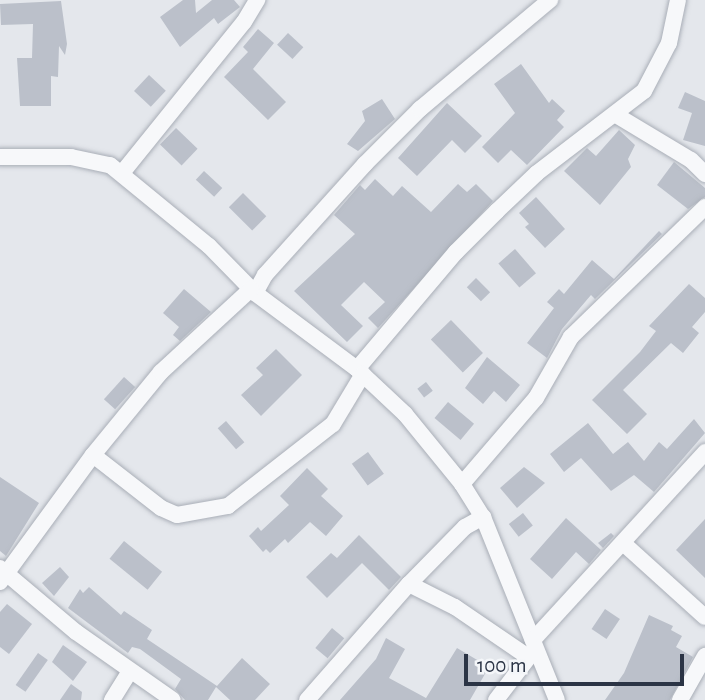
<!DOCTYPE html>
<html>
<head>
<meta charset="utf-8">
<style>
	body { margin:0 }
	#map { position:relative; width:705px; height:700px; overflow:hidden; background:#e4e7ec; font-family:"Alegreya Sans",sans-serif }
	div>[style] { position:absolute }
	.building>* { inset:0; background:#bbc0ca; transform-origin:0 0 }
	.roads { filter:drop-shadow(0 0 2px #a9aeb7) drop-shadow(0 0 2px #a9aeb7) }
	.minor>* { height:16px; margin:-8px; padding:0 8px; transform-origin:8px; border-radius:8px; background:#f7f8fa }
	span { translate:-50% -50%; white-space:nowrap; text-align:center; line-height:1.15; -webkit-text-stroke:5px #f4f6f9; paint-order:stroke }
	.scale { position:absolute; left:464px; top:654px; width:220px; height:32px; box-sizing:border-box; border:4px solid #2b3445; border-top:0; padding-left:9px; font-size:21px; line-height:24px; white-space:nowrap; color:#2b3445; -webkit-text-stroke:5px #f4f6f9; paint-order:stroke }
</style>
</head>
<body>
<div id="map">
	<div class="building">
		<div style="clip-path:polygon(183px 0,195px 0,196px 13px,212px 0,234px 0,240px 7px,218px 24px,214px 18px,180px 47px,160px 17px)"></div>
		<div style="clip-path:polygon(61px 1px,67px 44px,65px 55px,59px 46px,58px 77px,51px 76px,51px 106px,20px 106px,17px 58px,32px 58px,33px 24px,1px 25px,0 4px)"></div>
		<div style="clip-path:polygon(258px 29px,274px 43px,253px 69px,286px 102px,268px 120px,224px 77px,248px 52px,243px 47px)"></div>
		<div style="left:288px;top:33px;width:21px;height:16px;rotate:43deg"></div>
		<div style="clip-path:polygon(521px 64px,549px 103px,552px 99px,565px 111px,557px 120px,564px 127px,527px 165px,511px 150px,498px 163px,482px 147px,515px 113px,494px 84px)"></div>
		<div style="left:149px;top:75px;width:23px;height:22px;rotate:43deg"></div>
		<div style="clip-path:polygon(685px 92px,705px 101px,705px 146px,683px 140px,692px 113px,678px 108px)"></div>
		<div style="clip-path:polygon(382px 99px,395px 119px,358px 151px,347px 144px,365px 121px,362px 111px)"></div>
		<div style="clip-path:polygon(447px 103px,482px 136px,465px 153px,452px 140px,417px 176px,398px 158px)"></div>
		<div style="left:176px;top:128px;width:30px;height:23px;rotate:44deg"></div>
		<div style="clip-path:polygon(619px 130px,635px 145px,628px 159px,631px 167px,600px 205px,564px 171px,587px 148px,596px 156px)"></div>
		<div style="clip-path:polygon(674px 162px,705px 188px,705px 197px,688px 209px,657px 185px)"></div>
		<div style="left:204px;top:171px;width:25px;height:12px;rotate:43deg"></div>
		<div style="clip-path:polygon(375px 179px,393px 196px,402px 186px,431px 212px,458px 184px,467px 192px,476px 184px,493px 201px,378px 328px,368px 318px,385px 302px,364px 282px,341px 305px,363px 326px,347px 342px,294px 291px,355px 234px,334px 215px,360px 185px,365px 190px)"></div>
		<div style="left:243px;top:193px;width:33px;height:20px;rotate:45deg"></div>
		<div style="clip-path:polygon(536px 197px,565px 229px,545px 248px,525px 227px,529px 224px,519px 213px)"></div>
		<div style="clip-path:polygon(659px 231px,662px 234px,595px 299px,591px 295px,562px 329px,547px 358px,527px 343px,554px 308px,547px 302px,559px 289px,564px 294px,592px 260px,614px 279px)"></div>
		<div style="left:515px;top:249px;width:32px;height:22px;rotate:49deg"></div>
		<div style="left:476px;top:278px;width:20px;height:13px;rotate:45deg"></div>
		<div style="clip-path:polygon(689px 284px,705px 298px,705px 312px,692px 327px,699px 333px,683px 353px,671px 343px,623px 390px,647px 414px,627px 434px,592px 400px,640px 352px,656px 331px,649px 326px)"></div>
		<div style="clip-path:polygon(184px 289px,211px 312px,180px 341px,173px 335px,179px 327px,163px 313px)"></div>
		<div style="left:451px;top:320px;width:46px;height:28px;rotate:46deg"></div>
		<div style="clip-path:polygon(276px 349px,302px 375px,261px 416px,241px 395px,263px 375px,256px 368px)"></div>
		<div style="clip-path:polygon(487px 357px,520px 385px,506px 402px,494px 391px,483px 404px,465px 388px)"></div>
		<div style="left:124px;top:377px;width:15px;height:30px;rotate:42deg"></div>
		<div style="left:426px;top:382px;width:11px;height:11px;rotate:52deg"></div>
		<div style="left:448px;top:402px;width:34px;height:21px;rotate:40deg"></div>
		<div style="clip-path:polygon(694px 419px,705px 433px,654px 492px,634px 475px,611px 491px,581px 458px,564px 472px,550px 454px,588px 423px,613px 454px,628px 442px,644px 461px,659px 442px,667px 449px)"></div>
		<div style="left:226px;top:421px;width:28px;height:11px;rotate:49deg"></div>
		<div style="left:368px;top:452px;width:27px;height:20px;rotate:54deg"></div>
		<div style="clip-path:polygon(524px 467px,545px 483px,517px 508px,500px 488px)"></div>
		<div style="clip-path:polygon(307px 468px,328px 489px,321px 496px,343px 516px,326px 536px,310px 522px,288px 543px,285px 539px,270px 553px,266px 549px,263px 552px,249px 536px,258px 527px,261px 531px,289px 505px,280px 496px)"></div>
		<div style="clip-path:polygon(0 477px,39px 503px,6px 556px,0 551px)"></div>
		<div style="left:523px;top:513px;width:16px;height:18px;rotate:52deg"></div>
		<div style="clip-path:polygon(566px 518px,601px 550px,589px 564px,576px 552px,552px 579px,530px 559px)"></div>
		<div style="clip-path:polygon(705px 519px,705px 578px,676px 550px)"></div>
		<div style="clip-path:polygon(611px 533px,614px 536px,603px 548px,598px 543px)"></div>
		<div style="clip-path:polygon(359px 535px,401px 577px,389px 590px,362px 563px,327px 598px,306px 577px,331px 553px,337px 558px)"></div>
		<div style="left:124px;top:541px;width:49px;height:23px;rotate:39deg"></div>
		<div style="clip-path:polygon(60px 567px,69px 577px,54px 596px,42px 583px)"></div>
		<div style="clip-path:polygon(89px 587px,121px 615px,124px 611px,152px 630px,147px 639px,217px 686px,242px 658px,270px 684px,255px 700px,230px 700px,216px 687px,208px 700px,185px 700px,175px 689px,181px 679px,140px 649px,132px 647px,128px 653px,68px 608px,80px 589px,83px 593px)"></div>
		<div style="clip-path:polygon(7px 604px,32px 624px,9px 654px,0 647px,0 612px)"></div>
		<div style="left:605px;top:609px;width:18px;height:24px;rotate:34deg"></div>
		<div style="clip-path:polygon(649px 615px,673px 626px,671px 630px,682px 636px,676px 647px,693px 657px,670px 700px,605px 700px,624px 673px)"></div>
		<div style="left:332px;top:628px;width:16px;height:26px;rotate:40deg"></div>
		<div style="clip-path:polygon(386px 638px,405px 649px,389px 678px,426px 698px,457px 648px,489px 667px,470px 700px,340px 700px,376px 659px)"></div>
		<div style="clip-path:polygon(63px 645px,87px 662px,73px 681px,52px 662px)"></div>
		<div style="left:38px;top:653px;width:12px;height:39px;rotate:35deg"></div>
		<div style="clip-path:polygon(71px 684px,82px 692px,81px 700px,60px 700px)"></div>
	</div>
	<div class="roads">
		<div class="minor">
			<div style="left:616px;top:115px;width:87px;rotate:31deg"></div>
			<div style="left:691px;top:160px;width:20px;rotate:45deg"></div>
			<div style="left:0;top:157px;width:71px"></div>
			<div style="left:71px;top:157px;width:40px;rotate:12deg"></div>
			<div style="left:110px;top:165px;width:128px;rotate:39.3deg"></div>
			<div style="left:209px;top:246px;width:66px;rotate:45.6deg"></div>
			<div style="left:255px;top:293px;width:127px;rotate:36.7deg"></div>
			<div style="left:357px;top:369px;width:66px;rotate:43.2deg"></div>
			<div style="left:405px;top:414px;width:90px;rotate:50.8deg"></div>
			<div style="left:462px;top:484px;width:39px;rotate:58deg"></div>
			<div style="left:483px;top:517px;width:197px;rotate:68deg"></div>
			<div style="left:122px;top:173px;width:194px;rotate:-51.1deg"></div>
			<div style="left:244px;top:22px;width:26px;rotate:-59deg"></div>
			<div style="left:255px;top:293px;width:21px;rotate:-61deg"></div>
			<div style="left:265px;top:275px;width:149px;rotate:-48deg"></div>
			<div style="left:365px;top:164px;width:78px;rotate:-45deg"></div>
			<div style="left:420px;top:109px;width:170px;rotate:-40deg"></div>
			<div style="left:357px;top:369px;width:153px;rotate:-49.8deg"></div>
			<div style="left:456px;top:252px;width:58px;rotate:-45deg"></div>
			<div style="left:497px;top:211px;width:55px;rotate:-43.5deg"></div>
			<div style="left:537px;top:173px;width:135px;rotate:-37.5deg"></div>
			<div style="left:644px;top:91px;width:54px;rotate:-62.5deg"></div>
			<div style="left:669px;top:43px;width:44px;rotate:-78.2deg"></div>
			<div style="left:93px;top:455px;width:86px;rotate:37.9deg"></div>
			<div style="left:161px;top:508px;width:17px;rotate:24deg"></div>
			<div style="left:177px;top:515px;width:52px;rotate:-10deg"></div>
			<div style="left:228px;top:506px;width:133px;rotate:-38deg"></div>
			<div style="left:333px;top:424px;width:58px;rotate:-59deg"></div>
			<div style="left:462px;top:484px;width:113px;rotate:-49.3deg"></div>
			<div style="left:536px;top:398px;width:70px;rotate:-60.2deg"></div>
			<div style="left:571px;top:337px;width:187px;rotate:-44.1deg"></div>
			<div style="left:623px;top:543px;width:110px;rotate:42.1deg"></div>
			<div style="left:0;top:568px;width:99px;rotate:40.1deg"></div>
			<div style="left:76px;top:632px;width:118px;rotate:35deg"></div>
			<div style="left:0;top:582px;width:157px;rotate:-53.8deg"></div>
			<div style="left:93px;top:455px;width:107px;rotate:-50.7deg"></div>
			<div style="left:161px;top:372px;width:122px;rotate:-42.7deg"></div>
			<div style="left:409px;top:584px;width:51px;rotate:26.6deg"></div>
			<div style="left:455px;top:607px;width:88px;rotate:34.4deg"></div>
			<div style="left:533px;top:640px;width:255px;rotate:-47.5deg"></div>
			<div style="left:112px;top:700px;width:32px;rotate:-58deg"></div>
			<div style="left:307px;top:700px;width:154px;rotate:-48.7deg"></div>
			<div style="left:409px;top:584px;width:80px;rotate:-45.5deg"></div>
			<div style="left:465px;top:527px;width:21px;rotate:-29deg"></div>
			<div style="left:496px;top:700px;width:64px;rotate:-52.6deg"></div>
			<div style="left:680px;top:700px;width:51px;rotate:-60.4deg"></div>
		</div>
	</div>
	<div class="scale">100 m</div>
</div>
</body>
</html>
